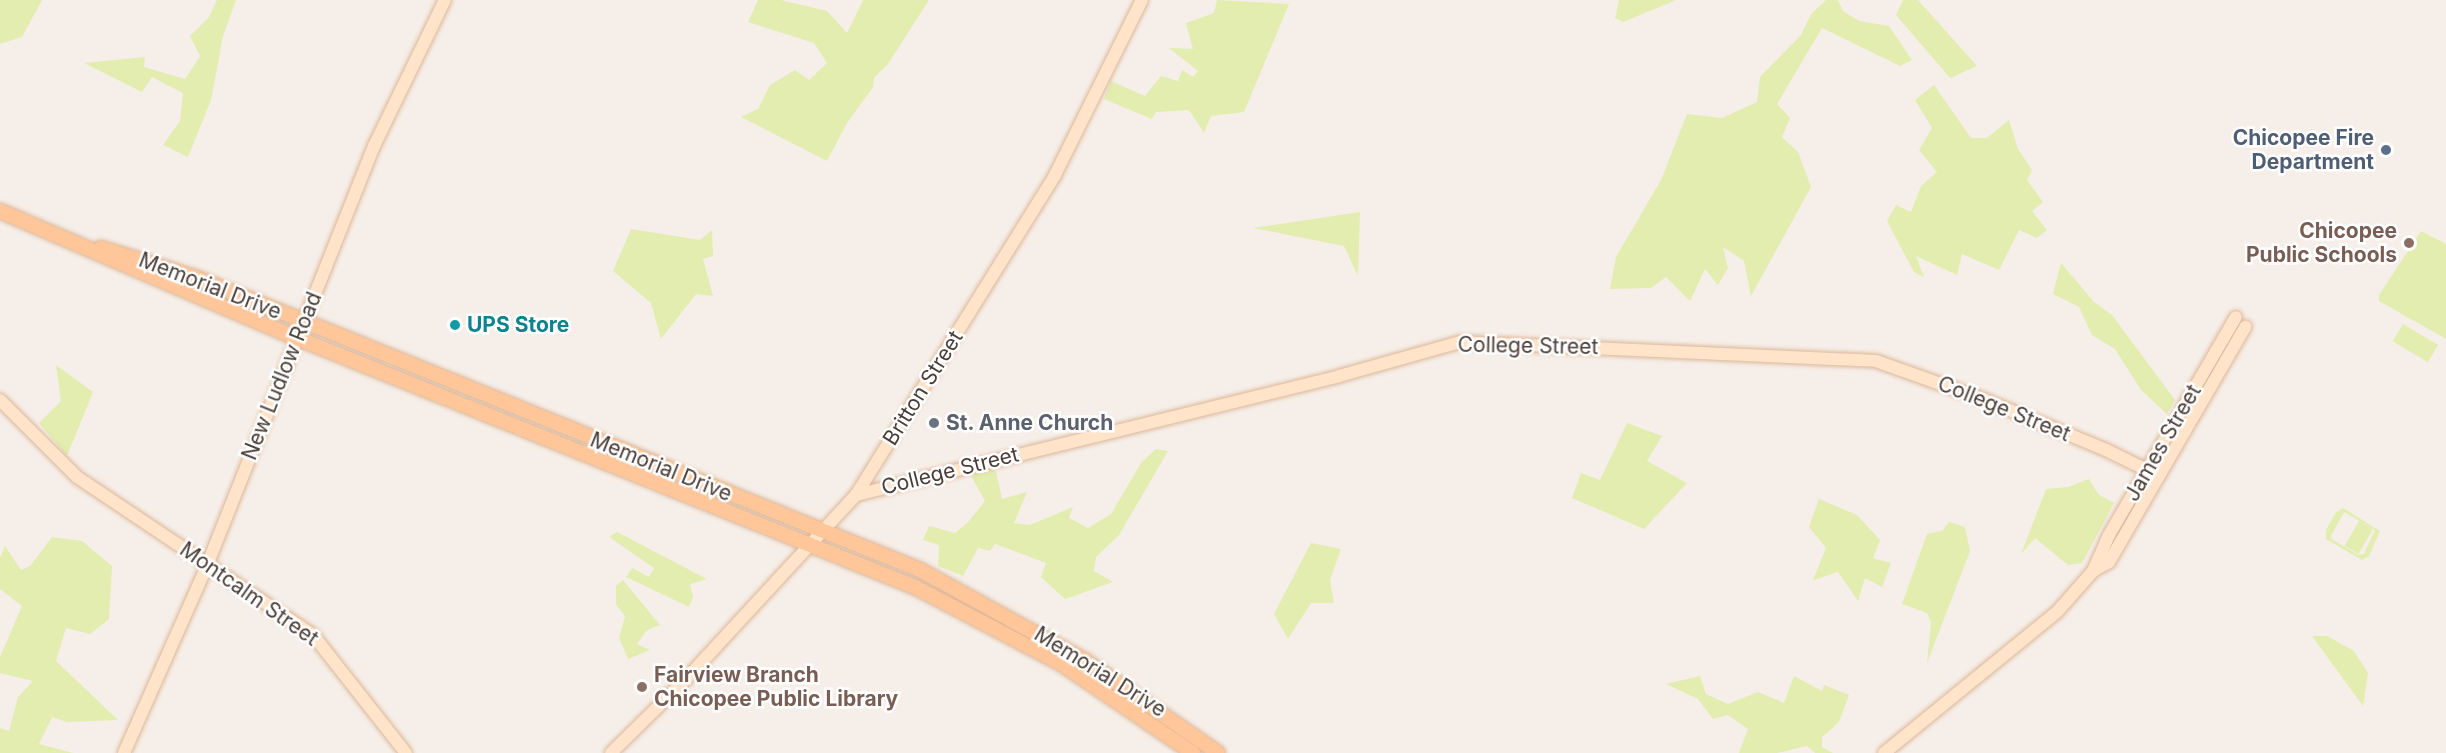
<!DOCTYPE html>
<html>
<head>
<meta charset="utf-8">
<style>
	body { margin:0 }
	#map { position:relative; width:2446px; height:753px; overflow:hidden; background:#f6efe9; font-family:Inter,sans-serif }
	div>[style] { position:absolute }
	.green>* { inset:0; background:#e2edaf; transform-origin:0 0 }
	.roads { filter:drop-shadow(0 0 2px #dcb798) drop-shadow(0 0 2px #dcb798) }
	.secondary>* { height:12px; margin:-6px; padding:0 6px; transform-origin:6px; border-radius:6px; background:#ffe4ca }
	.primary>* { height:14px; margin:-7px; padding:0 7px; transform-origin:7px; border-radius:7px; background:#ffc699 }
	.dots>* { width:16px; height:16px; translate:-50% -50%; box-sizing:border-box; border:3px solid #fff; border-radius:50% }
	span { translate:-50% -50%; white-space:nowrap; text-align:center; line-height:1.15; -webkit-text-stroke:5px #fff; paint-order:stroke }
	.service-label { font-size:21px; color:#4e5e75; font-weight:700 }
	.right { translate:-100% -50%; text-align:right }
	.education-label { font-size:21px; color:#785e54; font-weight:700 }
	.left { translate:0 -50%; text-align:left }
	.street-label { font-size:21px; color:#4a3d37 }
	.culture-label { font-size:21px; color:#0d838f; font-weight:700 }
	.worship-label { font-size:21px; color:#5b616d; font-weight:700 }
</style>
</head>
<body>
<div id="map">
	<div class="green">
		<div style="clip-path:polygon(0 0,42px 0,22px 37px,0 44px)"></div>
		<div style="clip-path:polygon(217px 0,236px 0,223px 36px,211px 100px,188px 157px,163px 145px,180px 121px,183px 93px,152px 77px,142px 92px,84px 63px,145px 57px,144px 67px,185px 79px,200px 56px,190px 36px,209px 17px)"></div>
		<div style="clip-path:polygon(758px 0,781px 0,827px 11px,847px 33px,863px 0,929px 0,888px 64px,874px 78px,873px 87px,847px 123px,827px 161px,741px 117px,758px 109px,770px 85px,795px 70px,809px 80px,827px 63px,814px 43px,748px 22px)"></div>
		<div style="clip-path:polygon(1217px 0,1289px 4px,1244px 112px,1211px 116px,1204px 133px,1189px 110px,1156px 112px,1152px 119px,1104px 99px,1111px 81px,1145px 96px,1161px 76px,1178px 81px,1182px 70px,1193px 77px,1198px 71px,1169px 48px,1193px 49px,1186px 23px,1214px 13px)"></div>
		<div style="clip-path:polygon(1619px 0,1676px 0,1623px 22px,1615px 18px)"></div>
		<div style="clip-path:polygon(1826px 0,1838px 0,1843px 11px,1859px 21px,1889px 26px,1912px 60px,1900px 66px,1822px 28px,1777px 104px,1790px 118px,1782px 137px,1798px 152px,1811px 187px,1751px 296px,1744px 261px,1723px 247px,1728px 268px,1718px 285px,1705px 269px,1690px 301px,1666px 277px,1651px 288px,1610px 289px,1616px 257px,1661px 180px,1687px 114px,1722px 118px,1757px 102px,1760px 77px,1801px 35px,1811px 14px)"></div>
		<div style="clip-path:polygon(1903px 0,1918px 0,1977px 66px,1950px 78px,1896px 15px)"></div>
		<div style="clip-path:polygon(1934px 85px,1971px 138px,1987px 138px,2009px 120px,2018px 149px,2032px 170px,2027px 180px,2043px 202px,2032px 211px,2047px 230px,2037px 238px,2019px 230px,1999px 270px,1962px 254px,1957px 275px,1916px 256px,1924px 277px,1914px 272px,1887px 221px,1896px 205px,1911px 212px,1921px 186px,1937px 172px,1919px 150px,1932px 128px,1915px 100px)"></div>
		<div style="clip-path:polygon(1360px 212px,1358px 276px,1344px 246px,1253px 228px)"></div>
		<div style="clip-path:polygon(631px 229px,700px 240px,712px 230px,713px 256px,703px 259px,713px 296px,696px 294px,661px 339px,651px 303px,613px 271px)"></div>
		<div style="clip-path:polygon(2421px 231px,2446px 244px,2446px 339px,2379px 301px,2379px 295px)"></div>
		<div style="clip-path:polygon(2061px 263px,2094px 302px,2112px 315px,2175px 400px,2167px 414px,2141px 390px,2115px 349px,2092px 335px,2079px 307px,2053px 294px)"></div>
		<div style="left:2403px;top:324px;width:41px;height:20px;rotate:31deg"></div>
		<div style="clip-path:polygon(56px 365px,93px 392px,67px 456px,39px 423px,61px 401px)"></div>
		<div style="clip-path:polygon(1627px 423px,1662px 436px,1647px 461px,1687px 483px,1644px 529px,1572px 498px,1581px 473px,1600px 480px)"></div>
		<div style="clip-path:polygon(1156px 449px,1168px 451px,1119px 535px,1096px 557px,1094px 571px,1113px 582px,1065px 599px,1041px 577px,1046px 563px,995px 544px,990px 551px,978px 548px,963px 576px,938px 566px,939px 545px,923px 540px,929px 526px,955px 533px,969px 521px,985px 501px,970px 474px,995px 467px,1002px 499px,1027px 492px,1014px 523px,1030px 525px,1073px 507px,1069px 518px,1088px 528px,1111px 514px,1141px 463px)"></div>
		<div style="clip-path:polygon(2089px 479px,2098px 494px,2114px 503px,2082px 563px,2068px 565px,2035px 538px,2021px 554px,2046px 489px,2068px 487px)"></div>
		<div style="clip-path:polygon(1819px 499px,1857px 515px,1880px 540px,1873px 558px,1891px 563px,1882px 587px,1865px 578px,1858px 601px,1838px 572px,1813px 580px,1826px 548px,1809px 527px)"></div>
		<div style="clip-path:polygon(evenodd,2343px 508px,2380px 531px,2369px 556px,2362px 560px,2326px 539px,2326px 530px,2336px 512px,2343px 508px,2344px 512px,2375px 530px,2364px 554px,2358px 555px,2330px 538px,2344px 512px)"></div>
		<div style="left:2359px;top:521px;width:16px;height:29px;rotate:30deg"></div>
		<div style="clip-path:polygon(1949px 522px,1965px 527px,1970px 551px,1927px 663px,1931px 622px,1927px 613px,1902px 604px,1927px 534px,1942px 531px)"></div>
		<div style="clip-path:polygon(617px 532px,707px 579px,690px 584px,693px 597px,689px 607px,626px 577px,632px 568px,649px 577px,654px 568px,609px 537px)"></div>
		<div style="clip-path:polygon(52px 537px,82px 541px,112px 566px,109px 619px,90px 634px,66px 628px,56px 661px,118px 720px,67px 722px,52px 717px,39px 744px,73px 753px,0 753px,0 728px,9px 731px,18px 697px,33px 681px,0 673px,0 657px,22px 606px,0 589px,0 558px,5px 546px,21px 570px,30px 566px)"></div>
		<div style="clip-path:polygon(1311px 543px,1341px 549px,1330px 580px,1334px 603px,1311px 603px,1288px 639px,1274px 614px)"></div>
		<div style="clip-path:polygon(623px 580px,660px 625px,647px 630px,637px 644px,650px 650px,628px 659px,619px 638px,625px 616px,616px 605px,616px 586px)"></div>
		<div style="clip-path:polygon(2312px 636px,2327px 636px,2354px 651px,2368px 673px,2363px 706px)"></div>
		<div style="clip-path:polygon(1700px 676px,1706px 694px,1728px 704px,1758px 692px,1784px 703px,1794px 676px,1822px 691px,1824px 685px,1849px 695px,1839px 722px,1822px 737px,1822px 747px,1833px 753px,1815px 753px,1807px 746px,1777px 753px,1739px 753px,1748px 729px,1728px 715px,1713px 719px,1698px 699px,1666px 684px)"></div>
	</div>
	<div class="roads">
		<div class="secondary">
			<div style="left:0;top:400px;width:109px;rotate:45deg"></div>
			<div style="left:77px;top:477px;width:284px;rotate:33.8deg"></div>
			<div style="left:313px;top:635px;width:150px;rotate:51.8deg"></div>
			<div style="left:856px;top:495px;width:497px;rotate:-13.8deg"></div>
			<div style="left:1339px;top:376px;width:126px;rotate:-15.7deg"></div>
			<div style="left:1460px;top:342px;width:416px;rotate:2.6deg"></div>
			<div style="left:1876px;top:361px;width:114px;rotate:19.6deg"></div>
			<div style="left:1983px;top:399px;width:133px;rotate:22.5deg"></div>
			<div style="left:2106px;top:450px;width:59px;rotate:26.1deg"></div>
			<div style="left:2093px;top:571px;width:39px;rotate:-66deg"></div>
			<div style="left:2109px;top:535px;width:252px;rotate:-59.8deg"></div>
			<div style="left:124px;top:753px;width:208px;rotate:-66.1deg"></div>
			<div style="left:208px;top:563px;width:449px;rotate:-68.3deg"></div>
			<div style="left:374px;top:146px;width:162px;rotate:-64.1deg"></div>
			<div style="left:611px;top:753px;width:107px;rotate:-44.6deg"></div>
			<div style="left:687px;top:678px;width:249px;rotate:-47.3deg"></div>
			<div style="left:856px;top:495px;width:377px;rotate:-58.1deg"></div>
			<div style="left:1055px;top:175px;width:195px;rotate:-63.6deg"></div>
			<div style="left:1884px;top:753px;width:223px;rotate:-39.2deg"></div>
			<div style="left:2057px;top:612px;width:55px;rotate:-48.7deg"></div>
			<div style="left:2093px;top:571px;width:18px;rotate:-29deg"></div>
			<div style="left:2109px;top:562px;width:272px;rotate:-59.9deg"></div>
		</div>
		<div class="primary">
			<div style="left:0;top:211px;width:323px;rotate:23.2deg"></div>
			<div style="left:297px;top:338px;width:669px;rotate:21.96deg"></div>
			<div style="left:917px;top:588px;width:161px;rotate:27.7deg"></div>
			<div style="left:1060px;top:663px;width:161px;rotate:34.1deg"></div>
			<div style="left:101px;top:248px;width:101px;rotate:17.4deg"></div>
			<div style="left:197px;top:278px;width:780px;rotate:21.99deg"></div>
			<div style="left:920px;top:570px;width:187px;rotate:28.8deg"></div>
			<div style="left:1084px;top:660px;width:163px;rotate:34.8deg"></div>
		</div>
	</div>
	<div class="dots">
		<div style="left:2386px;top:150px;background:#5c6f8a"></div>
		<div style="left:2409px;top:243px;background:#8d6e63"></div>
		<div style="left:455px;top:325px;background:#0f9aa8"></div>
		<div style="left:934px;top:423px;background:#6b7280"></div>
		<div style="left:642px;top:687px;background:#8d6e63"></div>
	</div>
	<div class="service-label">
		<span class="right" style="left:2374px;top:150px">Chicopee Fire<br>Department</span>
	</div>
	<div class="education-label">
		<span class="right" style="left:2397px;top:243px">Chicopee<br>Public Schools</span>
		<span class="left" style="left:654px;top:687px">Fairview Branch<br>Chicopee Public Library</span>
	</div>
	<div class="street-label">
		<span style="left:210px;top:286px;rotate:21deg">Memorial Drive</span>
		<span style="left:1528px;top:346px;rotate:1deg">College Street</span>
		<span style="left:282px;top:376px;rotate:-68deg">New Ludlow Road</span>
		<span style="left:923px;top:388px;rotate:-58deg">Britton Street</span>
		<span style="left:2004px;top:409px;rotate:22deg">College Street</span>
		<span style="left:2163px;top:443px;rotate:-60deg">James Street</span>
		<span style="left:661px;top:467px;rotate:22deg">Memorial Drive</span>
		<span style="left:950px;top:471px;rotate:-14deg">College Street</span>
		<span style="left:249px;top:594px;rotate:35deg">Montcalm Street</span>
		<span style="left:1100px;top:672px;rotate:32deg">Memorial Drive</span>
	</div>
	<div class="culture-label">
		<span class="left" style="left:467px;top:325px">UPS Store</span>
	</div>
	<div class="worship-label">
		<span class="left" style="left:946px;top:423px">St. Anne Church</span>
	</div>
</div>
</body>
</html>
